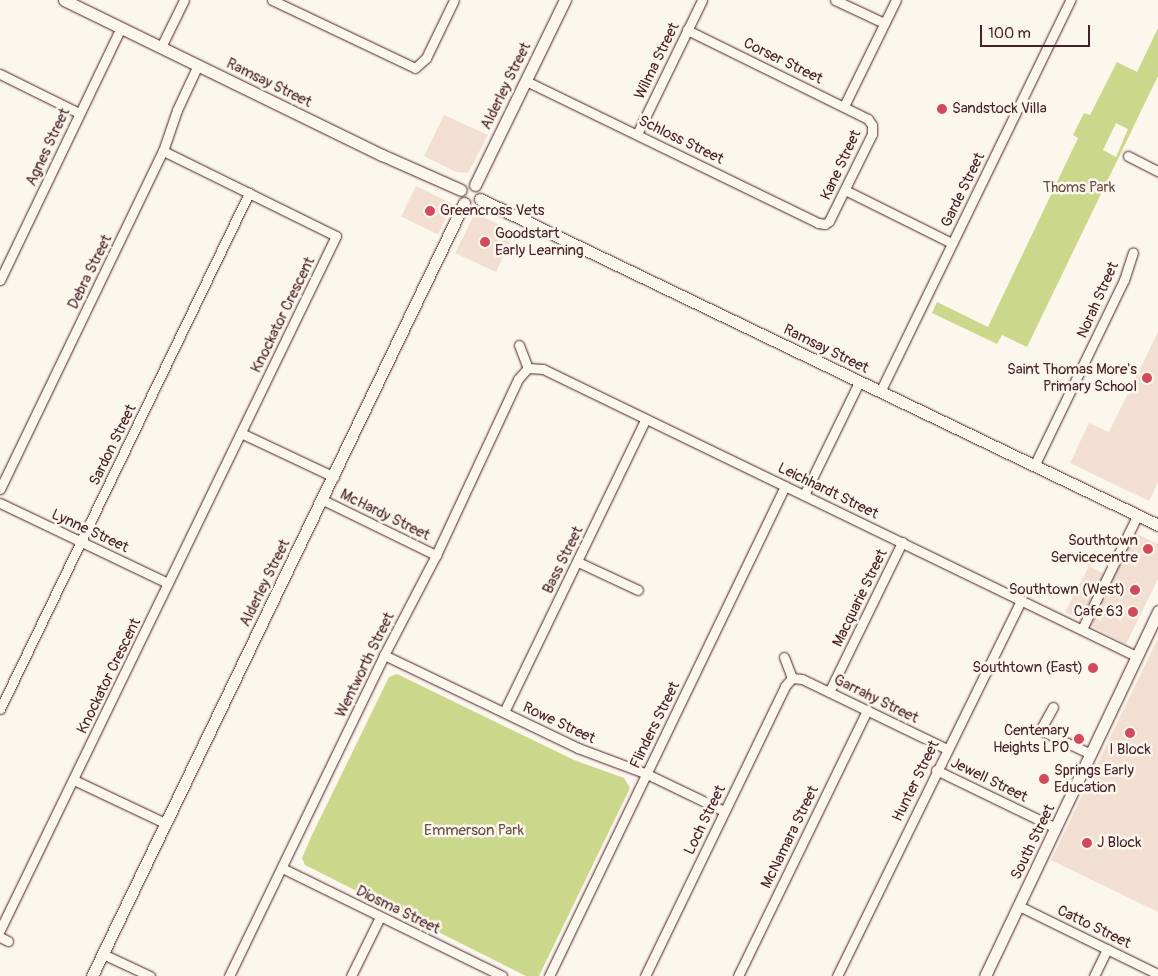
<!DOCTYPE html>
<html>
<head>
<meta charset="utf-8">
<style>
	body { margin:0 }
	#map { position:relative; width:1158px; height:976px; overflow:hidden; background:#fbf7ec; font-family:Pangolin,sans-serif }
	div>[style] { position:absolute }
	.built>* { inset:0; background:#f2dfd2; transform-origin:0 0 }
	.green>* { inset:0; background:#cbd78a }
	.roads { filter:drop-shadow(0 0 1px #4a1f2b) drop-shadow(0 0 1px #4a1f2b) }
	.minor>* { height:9px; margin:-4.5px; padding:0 4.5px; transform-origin:4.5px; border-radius:4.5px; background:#fbf7ec }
	.tertiary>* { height:11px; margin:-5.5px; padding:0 5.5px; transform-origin:5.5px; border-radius:5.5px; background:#fbf7ec }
	.dots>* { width:14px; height:14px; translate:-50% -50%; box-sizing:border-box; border:2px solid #fbf7ec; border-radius:50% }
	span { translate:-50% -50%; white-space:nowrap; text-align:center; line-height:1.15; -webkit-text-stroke:5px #fbf7ec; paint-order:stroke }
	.street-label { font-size:15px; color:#4a1f2b }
	.poi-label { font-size:15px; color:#4a1f2b }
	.left { translate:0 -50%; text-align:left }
	.right { translate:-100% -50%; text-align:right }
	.park-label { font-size:15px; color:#6a4d43 }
	.scale { position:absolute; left:980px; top:25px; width:110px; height:22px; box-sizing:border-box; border:2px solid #4a1f2b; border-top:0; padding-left:6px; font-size:15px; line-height:18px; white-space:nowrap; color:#4a1f2b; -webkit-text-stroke:4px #fbf7ec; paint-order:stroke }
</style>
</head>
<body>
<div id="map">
	<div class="built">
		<div style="clip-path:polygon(444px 115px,488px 135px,468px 173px,456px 172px,424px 156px)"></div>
		<div style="left:416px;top:186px;width:41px;height:34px;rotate:26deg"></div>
		<div style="clip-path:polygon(479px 215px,515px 232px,496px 272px,455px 253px,473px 217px)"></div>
		<div style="clip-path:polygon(1158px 332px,1158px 482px,1149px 501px,1070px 463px,1089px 423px,1109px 432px)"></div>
		<div style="clip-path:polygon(1128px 530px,1158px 544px,1158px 579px,1126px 644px,1065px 612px,1089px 566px,1105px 574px)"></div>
		<div style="clip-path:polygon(1158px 638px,1158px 912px,1051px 860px)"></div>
	</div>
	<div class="green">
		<div style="clip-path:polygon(evenodd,1158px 28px,1158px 76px,1027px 347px,1002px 335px,997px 344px,932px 313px,937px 302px,988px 327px,1078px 138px,1073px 135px,1084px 113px,1090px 115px,1117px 62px,1137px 72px,1158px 28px,1116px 123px,1128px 129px,1116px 157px,1103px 150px,1116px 123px)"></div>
		<div style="clip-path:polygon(397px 674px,574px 760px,624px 778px,630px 788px,539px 976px,526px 976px,305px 865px,302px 858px,312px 835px,389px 677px)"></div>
	</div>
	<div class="roads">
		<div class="minor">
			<div style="left:272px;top:0;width:158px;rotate:25.4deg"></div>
			<div style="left:415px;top:68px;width:15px;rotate:-42deg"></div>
			<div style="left:426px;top:58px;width:64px;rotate:-64.2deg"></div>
			<div style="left:835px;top:0;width:54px;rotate:25.1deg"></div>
			<div style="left:161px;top:47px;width:52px;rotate:-63.9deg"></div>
			<div style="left:0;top:74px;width:88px;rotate:26.3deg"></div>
			<div style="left:526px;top:81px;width:325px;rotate:25.9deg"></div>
			<div style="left:818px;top:223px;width:7px;rotate:8deg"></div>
			<div style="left:825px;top:224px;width:5px;rotate:-37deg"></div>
			<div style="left:829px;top:221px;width:97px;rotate:-63.7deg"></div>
			<div style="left:872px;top:134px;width:9px;rotate:-90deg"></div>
			<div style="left:872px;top:125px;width:7px;rotate:-124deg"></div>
			<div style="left:868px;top:119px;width:202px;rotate:-153.8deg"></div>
			<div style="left:844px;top:106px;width:118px;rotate:-63.9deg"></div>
			<div style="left:637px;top:134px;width:149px;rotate:-64.1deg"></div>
			<div style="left:1128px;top:156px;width:34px;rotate:27deg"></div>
			<div style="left:845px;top:190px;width:119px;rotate:26.4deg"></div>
			<div style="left:0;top:280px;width:280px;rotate:-64.4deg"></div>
			<div style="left:519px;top:345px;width:25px;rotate:69deg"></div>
			<div style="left:528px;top:368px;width:15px;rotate:4deg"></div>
			<div style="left:543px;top:369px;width:659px;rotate:25.83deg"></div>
			<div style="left:880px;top:392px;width:436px;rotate:-64.1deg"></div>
			<div style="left:241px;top:433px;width:103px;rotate:25.3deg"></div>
			<div style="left:1034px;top:466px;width:207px;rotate:-64.2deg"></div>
			<div style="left:1124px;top:280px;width:29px;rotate:-72deg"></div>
			<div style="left:0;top:489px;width:375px;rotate:-64.3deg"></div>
			<div style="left:163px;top:151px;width:43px;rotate:-71.1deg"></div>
			<div style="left:177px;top:110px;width:50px;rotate:-65deg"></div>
			<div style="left:804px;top:495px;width:126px;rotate:-64deg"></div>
			<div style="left:323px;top:500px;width:126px;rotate:26deg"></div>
			<div style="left:0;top:503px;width:186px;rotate:25.5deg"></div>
			<div style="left:578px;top:562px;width:66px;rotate:25deg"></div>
			<div style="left:1082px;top:629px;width:126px;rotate:-64deg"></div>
			<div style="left:384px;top:655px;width:215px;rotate:25.6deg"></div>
			<div style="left:578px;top:748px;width:74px;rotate:20.6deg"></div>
			<div style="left:647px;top:774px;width:85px;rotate:25.7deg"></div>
			<div style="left:784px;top:657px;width:22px;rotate:69deg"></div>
			<div style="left:792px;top:678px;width:10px;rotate:6deg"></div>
			<div style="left:802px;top:679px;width:161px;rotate:25.8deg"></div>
			<div style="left:829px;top:692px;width:167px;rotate:-64deg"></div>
			<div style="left:1053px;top:707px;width:26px;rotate:119deg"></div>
			<div style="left:1040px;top:730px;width:56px;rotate:25.2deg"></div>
			<div style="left:0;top:709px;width:573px;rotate:-64.24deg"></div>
			<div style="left:504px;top:712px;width:324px;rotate:-64.2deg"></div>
			<div style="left:936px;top:770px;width:133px;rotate:25.8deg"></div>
			<div style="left:74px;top:780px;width:101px;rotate:25.3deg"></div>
			<div style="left:282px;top:868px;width:245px;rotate:26.1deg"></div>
			<div style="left:1019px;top:906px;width:155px;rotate:26.1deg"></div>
			<div style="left:0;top:930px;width:771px;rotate:-64.17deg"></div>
			<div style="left:336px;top:236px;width:193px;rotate:-153.8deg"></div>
			<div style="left:0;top:937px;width:9px;rotate:27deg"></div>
			<div style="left:103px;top:954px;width:52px;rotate:25.1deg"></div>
			<div style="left:229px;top:976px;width:356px;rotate:-64.2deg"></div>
			<div style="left:384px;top:655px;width:113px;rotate:-62.5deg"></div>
			<div style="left:436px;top:555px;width:194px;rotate:-65deg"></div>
			<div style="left:518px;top:379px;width:15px;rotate:-48deg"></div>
			<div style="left:351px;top:976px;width:66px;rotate:-63.8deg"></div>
			<div style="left:549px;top:976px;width:544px;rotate:-64.28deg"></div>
			<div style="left:645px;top:976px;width:322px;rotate:-64.2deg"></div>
			<div style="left:785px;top:686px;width:11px;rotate:-49deg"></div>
			<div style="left:738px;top:976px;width:296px;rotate:-64.1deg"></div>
			<div style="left:837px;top:976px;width:419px;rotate:-63.9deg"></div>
			<div style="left:1094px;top:976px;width:30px;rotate:-64deg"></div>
		</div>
		<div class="tertiary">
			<div style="left:64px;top:0;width:354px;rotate:26deg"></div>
			<div style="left:382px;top:155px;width:86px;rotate:23.9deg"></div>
			<div style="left:475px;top:185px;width:206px;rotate:-64.1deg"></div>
			<div style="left:480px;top:199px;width:752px;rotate:25.68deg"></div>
			<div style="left:92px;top:976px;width:858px;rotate:-64.3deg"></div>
			<div style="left:985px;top:976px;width:404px;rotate:-64.6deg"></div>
		</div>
	</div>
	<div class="dots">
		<div style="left:942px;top:109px;background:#d1495b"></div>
		<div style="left:430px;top:211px;background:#d1495b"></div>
		<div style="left:485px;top:242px;background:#d1495b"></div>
		<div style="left:1147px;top:378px;background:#d1495b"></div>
		<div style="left:1148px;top:549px;background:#d1495b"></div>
		<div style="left:1135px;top:590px;background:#d1495b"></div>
		<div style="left:1133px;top:612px;background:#d1495b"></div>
		<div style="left:1093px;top:668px;background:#d1495b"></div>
		<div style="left:1130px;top:733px;background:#d1495b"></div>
		<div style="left:1079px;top:739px;background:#d1495b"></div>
		<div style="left:1044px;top:779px;background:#d1495b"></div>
		<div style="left:1087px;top:843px;background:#d1495b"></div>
	</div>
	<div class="street-label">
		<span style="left:657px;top:61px;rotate:-64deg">Wilma Street</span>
		<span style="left:783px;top:61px;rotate:26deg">Corser Street</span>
		<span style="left:269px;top:83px;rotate:26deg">Ramsay Street</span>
		<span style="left:506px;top:86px;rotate:-64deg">Alderley Street</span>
		<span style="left:681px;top:140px;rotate:26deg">Schloss Street</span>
		<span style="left:48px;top:147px;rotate:-65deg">Agnes Street</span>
		<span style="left:841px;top:165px;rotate:-65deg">Kane Street</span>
		<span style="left:963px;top:190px;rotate:-64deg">Garde Street</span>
		<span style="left:90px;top:272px;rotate:-64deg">Debra Street</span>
		<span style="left:1098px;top:300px;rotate:-66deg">Norah Street</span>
		<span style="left:283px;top:315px;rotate:-64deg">Knockator Crescent</span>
		<span style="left:826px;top:349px;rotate:26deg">Ramsay Street</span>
		<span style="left:113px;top:445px;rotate:-64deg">Sardon Street</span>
		<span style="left:828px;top:491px;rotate:26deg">Leichhardt Street</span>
		<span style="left:385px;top:515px;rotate:26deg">McHardy Street</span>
		<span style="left:90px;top:531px;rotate:25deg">Lynne Street</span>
		<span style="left:563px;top:560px;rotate:-64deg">Bass Street</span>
		<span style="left:265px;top:583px;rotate:-64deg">Alderley Street</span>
		<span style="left:860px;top:598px;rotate:-64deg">Macquarie Street</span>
		<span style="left:365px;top:665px;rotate:-64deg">Wentworth Street</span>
		<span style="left:109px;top:676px;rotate:-64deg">Knockator Crescent</span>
		<span style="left:876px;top:699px;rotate:26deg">Garrahy Street</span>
		<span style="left:559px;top:723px;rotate:25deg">Rowe Street</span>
		<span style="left:655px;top:725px;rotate:-64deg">Flinders Street</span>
		<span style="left:989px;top:780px;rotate:26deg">Jewell Street</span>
		<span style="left:916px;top:781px;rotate:-64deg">Hunter Street</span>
		<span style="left:705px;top:820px;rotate:-64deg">Loch Street</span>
		<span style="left:790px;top:837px;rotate:-64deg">McNamara Street</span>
		<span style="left:1033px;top:842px;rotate:-64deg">South Street</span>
		<span style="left:398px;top:910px;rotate:26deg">Diosma Street</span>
		<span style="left:1094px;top:927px;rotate:26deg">Catto Street</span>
	</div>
	<div class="poi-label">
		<span class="left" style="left:952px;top:109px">Sandstock Villa</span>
		<span class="left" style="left:440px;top:211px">Greencross Vets</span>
		<span class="left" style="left:495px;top:242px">Goodstart<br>Early Learning</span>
		<span class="right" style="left:1137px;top:378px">Saint Thomas More's<br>Primary School</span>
		<span class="right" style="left:1138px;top:549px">Southtown<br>Servicecentre</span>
		<span class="right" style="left:1125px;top:590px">Southtown (West)</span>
		<span class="right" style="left:1123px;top:612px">Cafe 63</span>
		<span class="right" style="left:1083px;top:668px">Southtown (East)</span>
		<span class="right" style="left:1069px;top:739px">Centenary<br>Heights LPO</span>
		<span style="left:1130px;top:750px">I Block</span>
		<span class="left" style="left:1054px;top:779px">Springs Early<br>Education</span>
		<span class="left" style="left:1097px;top:843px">J Block</span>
	</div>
	<div class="park-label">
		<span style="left:1079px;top:188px">Thoms Park</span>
		<span style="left:474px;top:831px">Emmerson Park</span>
	</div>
	<div class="scale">100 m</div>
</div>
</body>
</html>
